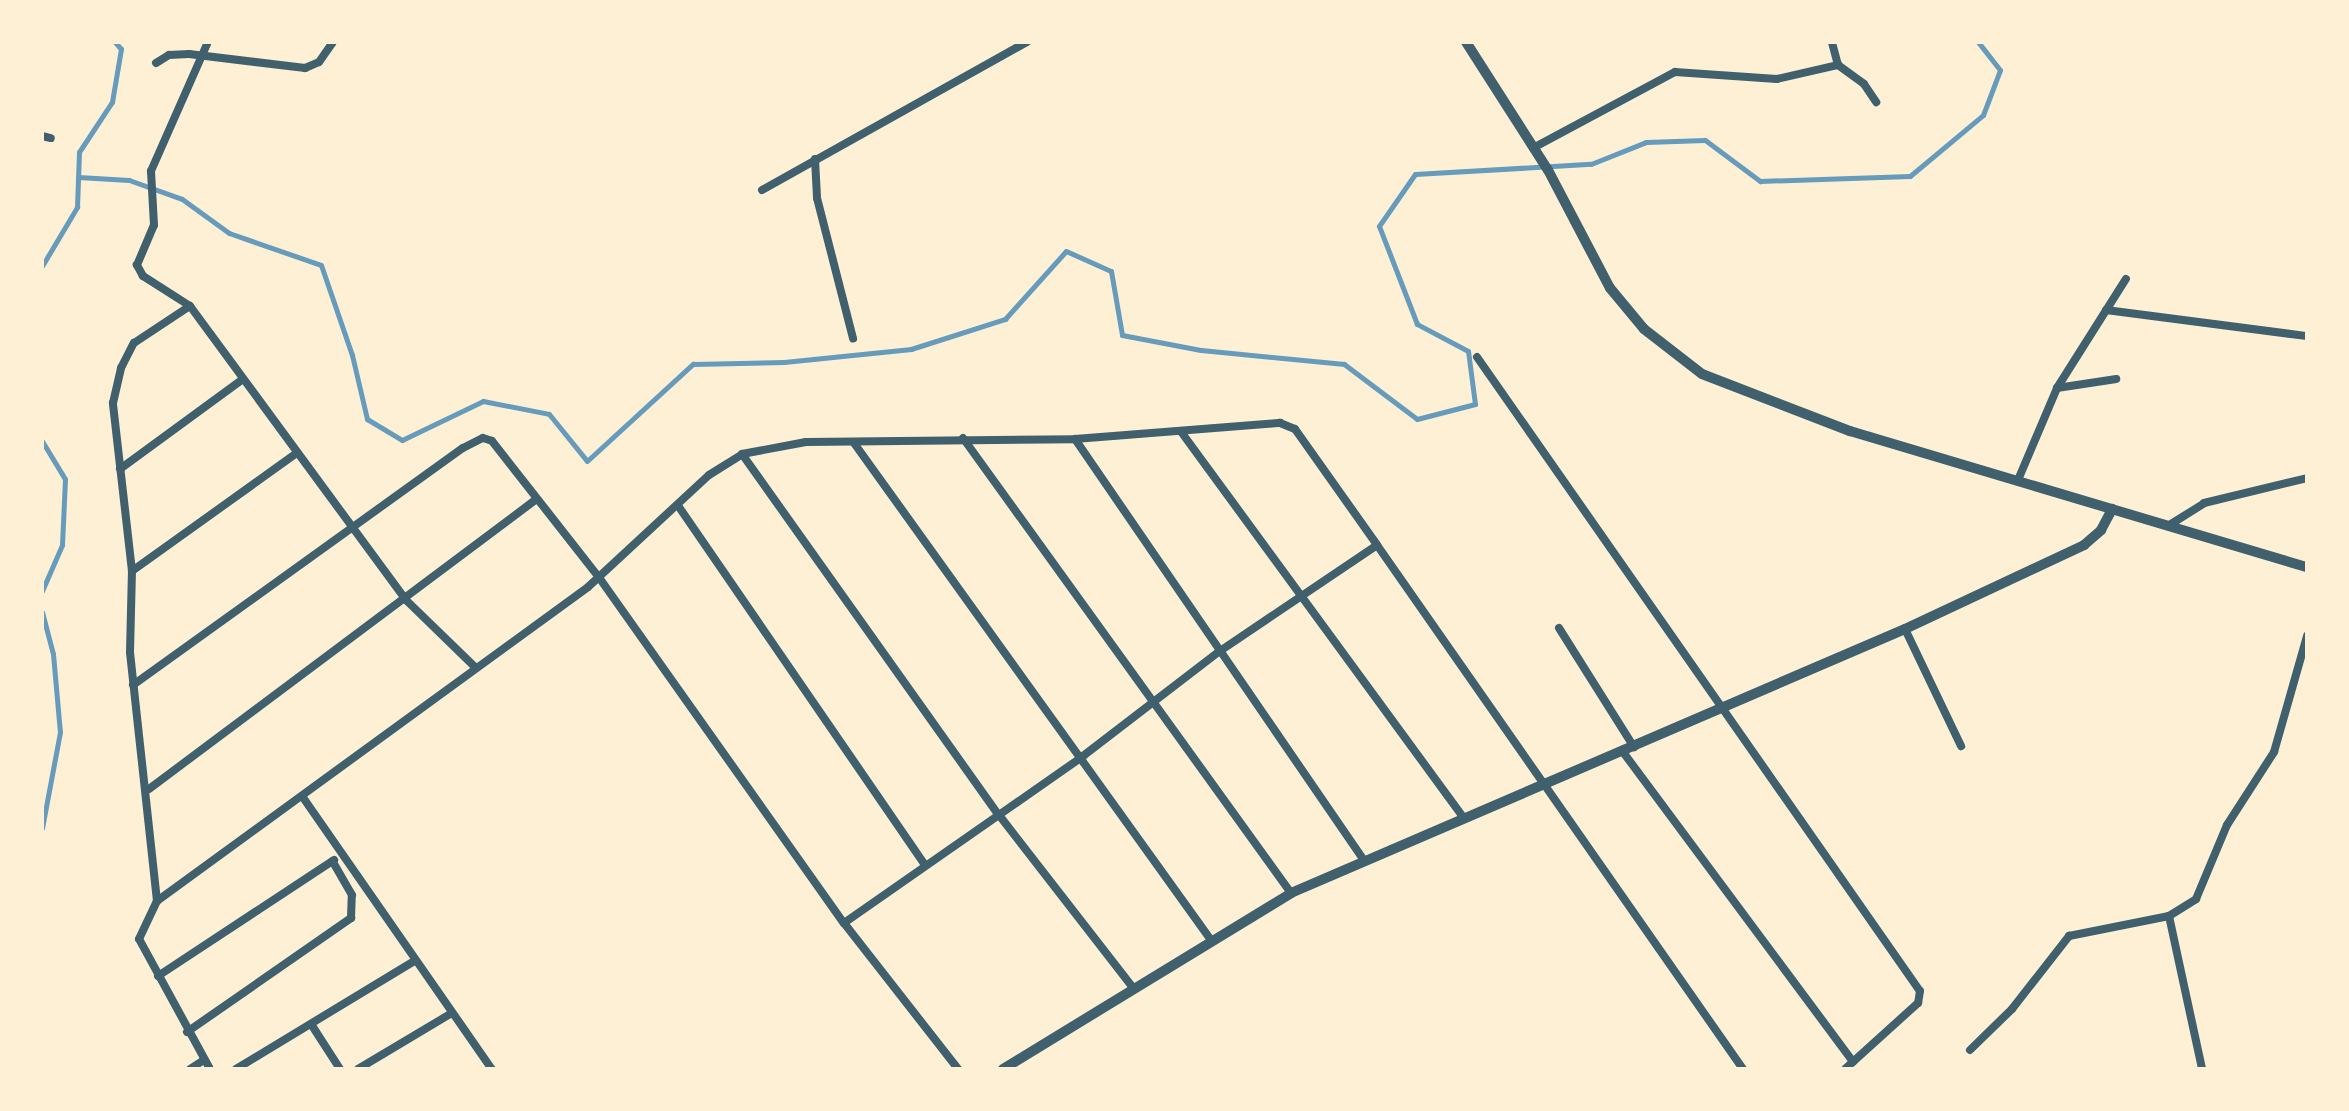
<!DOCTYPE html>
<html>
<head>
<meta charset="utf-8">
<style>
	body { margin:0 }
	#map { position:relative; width:2349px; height:1111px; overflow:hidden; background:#fdf0d5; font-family:"Nunito Sans",sans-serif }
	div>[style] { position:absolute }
	.stream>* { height:5px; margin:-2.5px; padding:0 2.5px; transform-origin:2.5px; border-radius:2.5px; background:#669bbc }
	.minor>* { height:8px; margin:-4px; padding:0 4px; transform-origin:4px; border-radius:4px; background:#3f606c }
	.tertiary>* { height:10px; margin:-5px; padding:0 5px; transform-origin:5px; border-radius:5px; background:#3f606c }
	span { translate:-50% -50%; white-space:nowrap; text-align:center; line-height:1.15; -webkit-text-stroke:8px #fdf0d5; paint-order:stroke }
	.frame { position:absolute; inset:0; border:44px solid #fdf0d5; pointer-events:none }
</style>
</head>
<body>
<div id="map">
	<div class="stream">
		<div style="left:78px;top:177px;width:51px;rotate:3.4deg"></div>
		<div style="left:129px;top:180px;width:56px;rotate:19.7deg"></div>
		<div style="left:182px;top:199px;width:58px;rotate:35.9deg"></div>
		<div style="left:229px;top:233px;width:97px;rotate:19.2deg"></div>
		<div style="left:321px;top:265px;width:95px;rotate:71deg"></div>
		<div style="left:352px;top:355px;width:66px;rotate:76.8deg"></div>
		<div style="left:367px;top:419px;width:41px;rotate:31deg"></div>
		<div style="left:402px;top:440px;width:90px;rotate:-25.7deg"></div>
		<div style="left:483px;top:401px;width:67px;rotate:11.1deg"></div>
		<div style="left:549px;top:414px;width:60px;rotate:51deg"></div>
		<div style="left:587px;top:461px;width:144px;rotate:-42.5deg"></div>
		<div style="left:693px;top:364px;width:91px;rotate:-1.3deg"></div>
		<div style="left:784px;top:362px;width:128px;rotate:-5.8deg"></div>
		<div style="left:911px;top:349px;width:99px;rotate:-17.7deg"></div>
		<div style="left:1005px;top:319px;width:91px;rotate:-48.1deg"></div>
		<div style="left:1066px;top:251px;width:49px;rotate:24deg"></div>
		<div style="left:1111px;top:271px;width:65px;rotate:80.2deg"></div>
		<div style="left:1122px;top:335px;width:80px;rotate:10.8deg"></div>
		<div style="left:1201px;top:350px;width:144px;rotate:5.6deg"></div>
		<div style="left:1344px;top:364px;width:91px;rotate:37deg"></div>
		<div style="left:1417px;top:419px;width:60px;rotate:-14.5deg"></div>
		<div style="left:1475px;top:404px;width:53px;rotate:-97.5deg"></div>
		<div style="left:1468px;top:351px;width:58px;rotate:-152.1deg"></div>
		<div style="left:1417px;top:324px;width:105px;rotate:-111.2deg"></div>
		<div style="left:1379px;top:226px;width:63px;rotate:-55.3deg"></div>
		<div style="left:1415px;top:174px;width:176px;rotate:-3.3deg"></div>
		<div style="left:1591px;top:164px;width:59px;rotate:-21.8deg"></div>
		<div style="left:1646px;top:142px;width:59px;rotate:-1.9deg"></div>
		<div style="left:1705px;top:140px;width:69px;rotate:36.7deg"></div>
		<div style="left:1760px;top:181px;width:150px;rotate:-1.9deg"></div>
		<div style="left:1910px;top:176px;width:95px;rotate:-39.9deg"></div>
		<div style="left:1983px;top:115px;width:48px;rotate:-69.3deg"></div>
		<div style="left:2000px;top:70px;width:36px;rotate:-128deg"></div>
		<div style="left:42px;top:266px;width:69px;rotate:-59.3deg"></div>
		<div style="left:77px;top:207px;width:55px;rotate:-87.9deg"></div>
		<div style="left:79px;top:152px;width:60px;rotate:-56.6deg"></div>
		<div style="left:112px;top:102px;width:54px;rotate:-80.4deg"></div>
		<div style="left:121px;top:49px;width:9px;rotate:-131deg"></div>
		<div style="left:42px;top:441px;width:44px;rotate:58.8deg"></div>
		<div style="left:65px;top:479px;width:66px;rotate:92.6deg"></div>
		<div style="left:62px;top:545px;width:50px;rotate:113.5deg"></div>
		<div style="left:42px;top:612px;width:43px;rotate:75.3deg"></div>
		<div style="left:53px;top:654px;width:78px;rotate:84.9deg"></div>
		<div style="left:60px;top:732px;width:98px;rotate:100.6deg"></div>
	</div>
	<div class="minor">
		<div style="left:156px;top:63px;width:15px;rotate:-32deg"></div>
		<div style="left:169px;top:55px;width:20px;rotate:-3deg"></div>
		<div style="left:189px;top:54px;width:117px;rotate:6.9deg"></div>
		<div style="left:305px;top:68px;width:15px;rotate:-23deg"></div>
		<div style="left:319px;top:62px;width:24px;rotate:-55deg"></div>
		<div style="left:1838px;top:65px;width:32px;rotate:36deg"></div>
		<div style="left:1864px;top:84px;width:22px;rotate:56deg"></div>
		<div style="left:42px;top:136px;width:9px;rotate:13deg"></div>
		<div style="left:1533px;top:148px;width:161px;rotate:-28.2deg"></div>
		<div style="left:1675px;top:72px;width:102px;rotate:3.9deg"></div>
		<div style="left:1777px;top:79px;width:63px;rotate:-12.9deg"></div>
		<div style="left:1838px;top:65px;width:24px;rotate:-105deg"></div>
		<div style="left:815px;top:159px;width:39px;rotate:87deg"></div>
		<div style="left:817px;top:198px;width:145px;rotate:75.6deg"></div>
		<div style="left:762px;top:190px;width:304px;rotate:-29.2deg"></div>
		<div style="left:190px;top:306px;width:56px;rotate:-147.4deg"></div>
		<div style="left:143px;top:276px;width:13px;rotate:-119deg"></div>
		<div style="left:137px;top:265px;width:43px;rotate:-67deg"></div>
		<div style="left:154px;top:225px;width:54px;rotate:-93.2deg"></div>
		<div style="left:151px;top:171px;width:141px;rotate:-66.2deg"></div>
		<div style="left:2106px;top:310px;width:203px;rotate:7.4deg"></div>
		<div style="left:1477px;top:357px;width:773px;rotate:55.06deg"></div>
		<div style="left:1920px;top:991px;width:12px;rotate:99deg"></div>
		<div style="left:1918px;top:1003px;width:98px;rotate:137.9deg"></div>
		<div style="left:2057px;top:388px;width:60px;rotate:-8.7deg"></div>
		<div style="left:1182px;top:433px;width:476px;rotate:53.8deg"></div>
		<div style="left:963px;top:438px;width:561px;rotate:54.21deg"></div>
		<div style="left:1075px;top:439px;width:509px;rotate:55.56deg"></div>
		<div style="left:854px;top:443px;width:612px;rotate:54.31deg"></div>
		<div style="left:742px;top:454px;width:443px;rotate:54.6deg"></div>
		<div style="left:999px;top:815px;width:219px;rotate:52.2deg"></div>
		<div style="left:120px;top:469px;width:152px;rotate:-36.2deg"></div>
		<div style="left:2018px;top:480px;width:100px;rotate:-67deg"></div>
		<div style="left:2057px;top:388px;width:129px;rotate:-57.7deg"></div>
		<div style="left:679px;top:507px;width:434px;rotate:55.5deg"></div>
		<div style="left:2171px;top:524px;width:39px;rotate:-32deg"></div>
		<div style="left:2204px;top:503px;width:106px;rotate:-13.6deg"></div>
		<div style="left:132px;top:571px;width:203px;rotate:-35.6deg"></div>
		<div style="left:1559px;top:628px;width:141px;rotate:57.8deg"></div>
		<div style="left:1905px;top:629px;width:130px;rotate:64.4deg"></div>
		<div style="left:133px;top:685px;width:406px;rotate:-35.7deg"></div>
		<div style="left:463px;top:448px;width:22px;rotate:-27deg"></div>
		<div style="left:483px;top:438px;width:9px;rotate:18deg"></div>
		<div style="left:492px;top:441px;width:172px;rotate:51.9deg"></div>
		<div style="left:598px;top:576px;width:425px;rotate:54.7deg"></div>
		<div style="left:844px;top:923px;width:185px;rotate:52deg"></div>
		<div style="left:1623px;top:752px;width:386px;rotate:53.4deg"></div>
		<div style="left:149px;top:789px;width:484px;rotate:-36.8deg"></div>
		<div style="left:302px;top:796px;width:333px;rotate:55.2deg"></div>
		<div style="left:157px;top:901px;width:250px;rotate:-96.2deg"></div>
		<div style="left:130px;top:652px;width:81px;rotate:-88.6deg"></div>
		<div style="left:132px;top:571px;width:169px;rotate:-96.5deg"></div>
		<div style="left:113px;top:403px;width:36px;rotate:-77deg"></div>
		<div style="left:121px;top:368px;width:28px;rotate:-63deg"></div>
		<div style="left:134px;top:343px;width:67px;rotate:-33.5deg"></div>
		<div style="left:190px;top:306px;width:365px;rotate:53.7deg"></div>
		<div style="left:406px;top:600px;width:96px;rotate:44.2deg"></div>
		<div style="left:2169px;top:916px;width:32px;rotate:-32deg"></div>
		<div style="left:2196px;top:899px;width:80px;rotate:-67.3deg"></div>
		<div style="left:2227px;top:825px;width:87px;rotate:-57.2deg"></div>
		<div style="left:2274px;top:752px;width:121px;rotate:-74.1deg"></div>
		<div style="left:844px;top:923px;width:292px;rotate:-34.9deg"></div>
		<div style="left:1083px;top:756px;width:173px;rotate:-37.5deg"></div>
		<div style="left:1220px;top:651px;width:189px;rotate:-34deg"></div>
		<div style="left:158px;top:976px;width:211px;rotate:-33.4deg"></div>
		<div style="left:311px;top:1024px;width:54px;rotate:57.2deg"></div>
		<div style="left:187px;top:1032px;width:200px;rotate:-34.8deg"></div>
		<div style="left:351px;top:918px;width:23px;rotate:-88deg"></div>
		<div style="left:352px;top:895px;width:39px;rotate:-120deg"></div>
		<div style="left:1970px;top:1050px;width:59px;rotate:-44.3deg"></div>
		<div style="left:2012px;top:1009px;width:93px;rotate:-52deg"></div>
		<div style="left:2069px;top:936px;width:102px;rotate:-11.3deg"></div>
		<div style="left:2169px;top:916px;width:157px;rotate:77.8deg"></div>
		<div style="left:190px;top:1069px;width:17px;rotate:-33deg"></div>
		<div style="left:210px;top:1069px;width:148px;rotate:-118.6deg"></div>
		<div style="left:139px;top:939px;width:42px;rotate:-64.7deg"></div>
		<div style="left:157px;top:901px;width:533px;rotate:-36.07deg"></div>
		<div style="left:588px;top:587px;width:165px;rotate:-42.8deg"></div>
		<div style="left:709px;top:475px;width:39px;rotate:-32deg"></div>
		<div style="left:742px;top:454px;width:65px;rotate:-10.6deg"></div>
		<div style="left:806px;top:442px;width:269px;rotate:-0.6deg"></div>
		<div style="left:1075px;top:439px;width:206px;rotate:-4.5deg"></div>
		<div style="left:1280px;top:423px;width:16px;rotate:22deg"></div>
		<div style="left:1295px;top:429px;width:142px;rotate:54.7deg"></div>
		<div style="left:1377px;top:545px;width:639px;rotate:55.07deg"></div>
		<div style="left:236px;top:1069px;width:208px;rotate:-31.2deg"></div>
		<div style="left:358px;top:1069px;width:109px;rotate:-30.8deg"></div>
	</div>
	<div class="tertiary">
		<div style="left:1466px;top:42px;width:152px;rotate:57.4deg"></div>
		<div style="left:1548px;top:170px;width:133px;rotate:62.3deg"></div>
		<div style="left:1610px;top:288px;width:53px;rotate:50.3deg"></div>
		<div style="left:1644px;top:329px;width:73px;rotate:37.8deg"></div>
		<div style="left:1702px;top:374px;width:159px;rotate:21.1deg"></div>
		<div style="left:1850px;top:431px;width:477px;rotate:16.6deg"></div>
		<div style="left:1003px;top:1069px;width:338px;rotate:-31.4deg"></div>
		<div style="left:1291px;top:893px;width:668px;rotate:-23.27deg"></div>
		<div style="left:1905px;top:629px;width:198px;rotate:-25.1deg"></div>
		<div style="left:2084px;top:545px;width:23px;rotate:-41deg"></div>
		<div style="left:2101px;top:530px;width:24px;rotate:-62deg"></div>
	</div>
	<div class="frame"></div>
</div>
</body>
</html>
